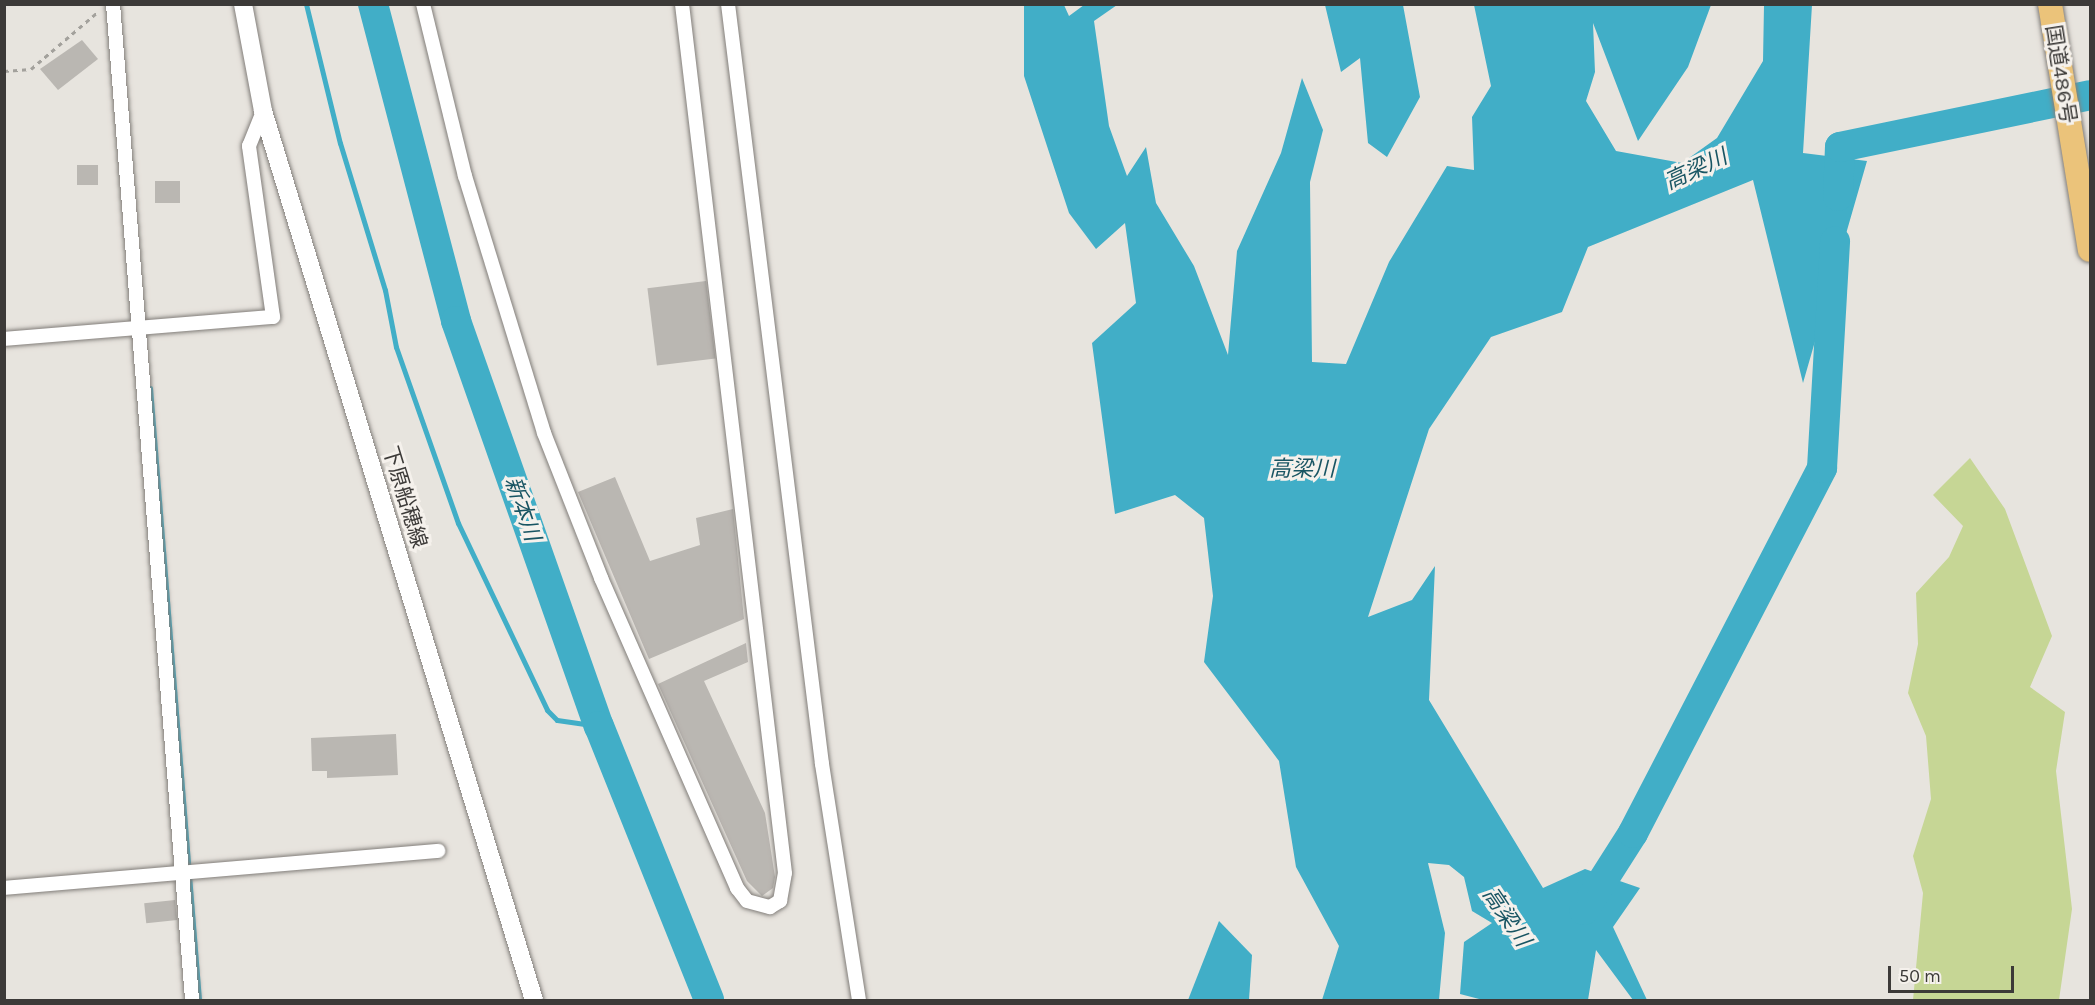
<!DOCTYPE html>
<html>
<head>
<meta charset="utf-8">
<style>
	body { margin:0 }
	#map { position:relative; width:2095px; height:1005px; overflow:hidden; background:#e7e4de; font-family:Karla,"Noto Sans JP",sans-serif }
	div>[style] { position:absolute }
	.green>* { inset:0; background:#c6d695 }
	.water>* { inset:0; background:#41aec7 }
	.stream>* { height:5px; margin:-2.5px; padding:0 2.5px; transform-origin:2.5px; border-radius:2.5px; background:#41aec7 }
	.river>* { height:30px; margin:-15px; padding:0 15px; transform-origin:15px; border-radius:15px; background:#41aec7 }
	.building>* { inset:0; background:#bab7b2; transform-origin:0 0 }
	.path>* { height:3px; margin-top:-1.5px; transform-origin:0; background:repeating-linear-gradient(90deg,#a3a19c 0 4.5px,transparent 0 9px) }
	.roads { filter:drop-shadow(0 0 2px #827e7a) drop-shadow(0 0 2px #827e7a) }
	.street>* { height:14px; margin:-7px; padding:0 7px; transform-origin:7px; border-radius:7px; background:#fff }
	.secondary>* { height:18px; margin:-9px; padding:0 9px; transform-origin:9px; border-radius:9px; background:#fff }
	.highway>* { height:24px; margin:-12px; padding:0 12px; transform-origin:12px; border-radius:12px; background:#ebc37a }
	span { translate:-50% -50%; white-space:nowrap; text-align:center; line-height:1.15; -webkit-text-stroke:6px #f5f1ec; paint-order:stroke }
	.street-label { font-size:21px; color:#3c3a38 }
	.water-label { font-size:22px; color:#195563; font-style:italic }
	.frame { position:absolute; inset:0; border:6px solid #3c3a38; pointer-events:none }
	.scale { position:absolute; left:1888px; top:966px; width:126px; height:27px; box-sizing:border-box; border:3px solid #3c3a38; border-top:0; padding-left:8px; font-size:18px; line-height:21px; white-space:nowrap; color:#3c3a38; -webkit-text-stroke:4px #f5f1ec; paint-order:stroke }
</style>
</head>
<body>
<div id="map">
	<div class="green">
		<div style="clip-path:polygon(1970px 458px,2005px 509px,2052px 636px,2030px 687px,2065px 712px,2056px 771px,2072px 909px,2059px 1000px,1913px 1000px,1923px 893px,1913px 856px,1931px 799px,1926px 736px,1908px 693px,1918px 644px,1916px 593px,1949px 557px,1963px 526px,1933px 495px)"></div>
	</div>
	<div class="water">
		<div style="clip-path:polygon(1024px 5px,1064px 5px,1069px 16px,1084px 5px,1117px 5px,1094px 21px,1109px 126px,1127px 176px,1146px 147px,1156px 203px,1194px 266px,1228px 355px,1237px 251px,1281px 153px,1302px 78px,1323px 130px,1310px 182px,1312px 362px,1346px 364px,1389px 262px,1447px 166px,1474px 170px,1472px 117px,1491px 86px,1474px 5px,1711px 5px,1688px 67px,1638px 141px,1593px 23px,1595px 72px,1586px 101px,1616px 151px,1682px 163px,1717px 138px,1763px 61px,1764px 5px,1812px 5px,1803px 153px,1867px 161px,1803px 383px,1753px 180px,1588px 247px,1562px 312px,1491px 337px,1429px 429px,1368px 617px,1412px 600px,1435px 566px,1429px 700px,1543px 888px,1585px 869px,1640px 888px,1613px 927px,1647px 1000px,1633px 1000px,1596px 950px,1588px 1000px,1483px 1000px,1460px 994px,1464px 942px,1492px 923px,1472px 911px,1464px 877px,1449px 865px,1428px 863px,1445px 933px,1439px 1000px,1322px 1000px,1339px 946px,1296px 867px,1279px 761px,1204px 662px,1213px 596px,1204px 518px,1175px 495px,1115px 514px,1092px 343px,1136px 303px,1125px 223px,1096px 249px,1069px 213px,1024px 76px)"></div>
		<div style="clip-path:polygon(1325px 5px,1403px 5px,1420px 97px,1387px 157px,1368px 143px,1360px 58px,1341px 72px)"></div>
		<div style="clip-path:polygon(1219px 921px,1252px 955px,1249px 1000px,1188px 1000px)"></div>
	</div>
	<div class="stream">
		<div style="left:306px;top:4px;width:143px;rotate:76.3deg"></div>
		<div style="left:340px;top:143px;width:154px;rotate:73deg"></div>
		<div style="left:385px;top:290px;width:58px;rotate:79.1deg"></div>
		<div style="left:396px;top:347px;width:187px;rotate:70.6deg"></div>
		<div style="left:458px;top:523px;width:207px;rotate:64.5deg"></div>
		<div style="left:547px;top:710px;width:14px;rotate:45deg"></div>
		<div style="left:557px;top:720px;width:42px;rotate:8.1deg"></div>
		<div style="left:150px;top:388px;width:614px;rotate:85.42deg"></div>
	</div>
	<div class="river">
		<div style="left:373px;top:4px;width:328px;rotate:75.3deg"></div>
		<div style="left:456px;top:321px;width:430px;rotate:70.6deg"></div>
		<div style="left:599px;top:726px;width:295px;rotate:68.1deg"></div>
		<div style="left:1838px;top:196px;width:49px;rotate:-87.7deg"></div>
		<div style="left:1840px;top:147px;width:255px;rotate:-11.7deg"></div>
		<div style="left:1584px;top:910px;width:91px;rotate:-57.5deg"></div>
		<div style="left:1633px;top:833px;width:411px;rotate:-62.6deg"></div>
		<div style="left:1822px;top:468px;width:227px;rotate:-86.7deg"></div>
	</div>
	<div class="building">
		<div style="clip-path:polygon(82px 40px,98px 59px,58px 90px,40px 69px)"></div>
		<div style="left:98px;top:165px;width:20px;height:21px;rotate:90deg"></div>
		<div style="left:180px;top:181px;width:22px;height:25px;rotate:90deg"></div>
		<div style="left:706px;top:281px;width:78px;height:59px;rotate:83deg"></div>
		<div style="clip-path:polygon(615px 477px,650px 561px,700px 545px,696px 518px,733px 509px,744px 619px,649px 659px,578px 492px)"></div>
		<div style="clip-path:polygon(746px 643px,748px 662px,704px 681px,765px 813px,775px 877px,773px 888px,762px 896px,747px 881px,658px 684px)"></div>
		<div style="clip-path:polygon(396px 734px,398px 775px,327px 778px,327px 771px,312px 771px,311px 738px)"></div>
		<div style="left:175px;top:900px;width:20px;height:31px;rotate:84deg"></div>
	</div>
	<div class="path">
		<div style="left:4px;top:71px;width:27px;rotate:-4deg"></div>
		<div style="left:31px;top:69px;width:89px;rotate:-40.5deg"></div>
	</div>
	<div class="roads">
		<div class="street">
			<div style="left:113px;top:4px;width:999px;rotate:85.46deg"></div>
			<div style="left:423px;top:4px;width:177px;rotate:76.3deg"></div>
			<div style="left:465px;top:176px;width:269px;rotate:72.9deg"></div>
			<div style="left:544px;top:433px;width:156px;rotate:68.5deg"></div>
			<div style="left:601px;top:578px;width:339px;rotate:66.3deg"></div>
			<div style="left:737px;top:888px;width:16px;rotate:52deg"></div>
			<div style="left:747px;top:901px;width:24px;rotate:15deg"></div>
			<div style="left:770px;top:907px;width:12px;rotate:-31deg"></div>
			<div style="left:780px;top:901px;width:28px;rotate:-80deg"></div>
			<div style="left:785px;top:873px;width:875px;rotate:-96.76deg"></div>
			<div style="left:728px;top:4px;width:766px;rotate:82.95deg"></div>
			<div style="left:822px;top:764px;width:239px;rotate:81.1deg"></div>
			<div style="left:4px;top:339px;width:270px;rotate:-4.7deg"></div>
			<div style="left:273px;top:317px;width:173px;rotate:-98deg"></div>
			<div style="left:249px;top:146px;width:38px;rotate:-68deg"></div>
			<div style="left:4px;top:888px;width:436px;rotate:-4.9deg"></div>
		</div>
		<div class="secondary">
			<div style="left:243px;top:4px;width:109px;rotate:79.4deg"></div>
			<div style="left:263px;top:111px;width:929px;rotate:73.05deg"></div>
		</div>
		<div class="highway">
			<div style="left:2050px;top:4px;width:249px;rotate:80.8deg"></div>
		</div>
	</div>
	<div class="street-label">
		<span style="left:2061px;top:74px;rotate:81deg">国道486号</span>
		<span style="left:405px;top:497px;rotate:73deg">下原船穂線</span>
	</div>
	<div class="water-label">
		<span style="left:1696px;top:170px;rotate:-25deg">高梁川</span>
		<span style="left:1302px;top:470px">高梁川</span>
		<span style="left:522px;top:509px;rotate:71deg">新本川</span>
		<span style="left:1506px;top:917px;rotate:56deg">高梁川</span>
	</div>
	<div class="frame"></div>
	<div class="scale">50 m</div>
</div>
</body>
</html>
